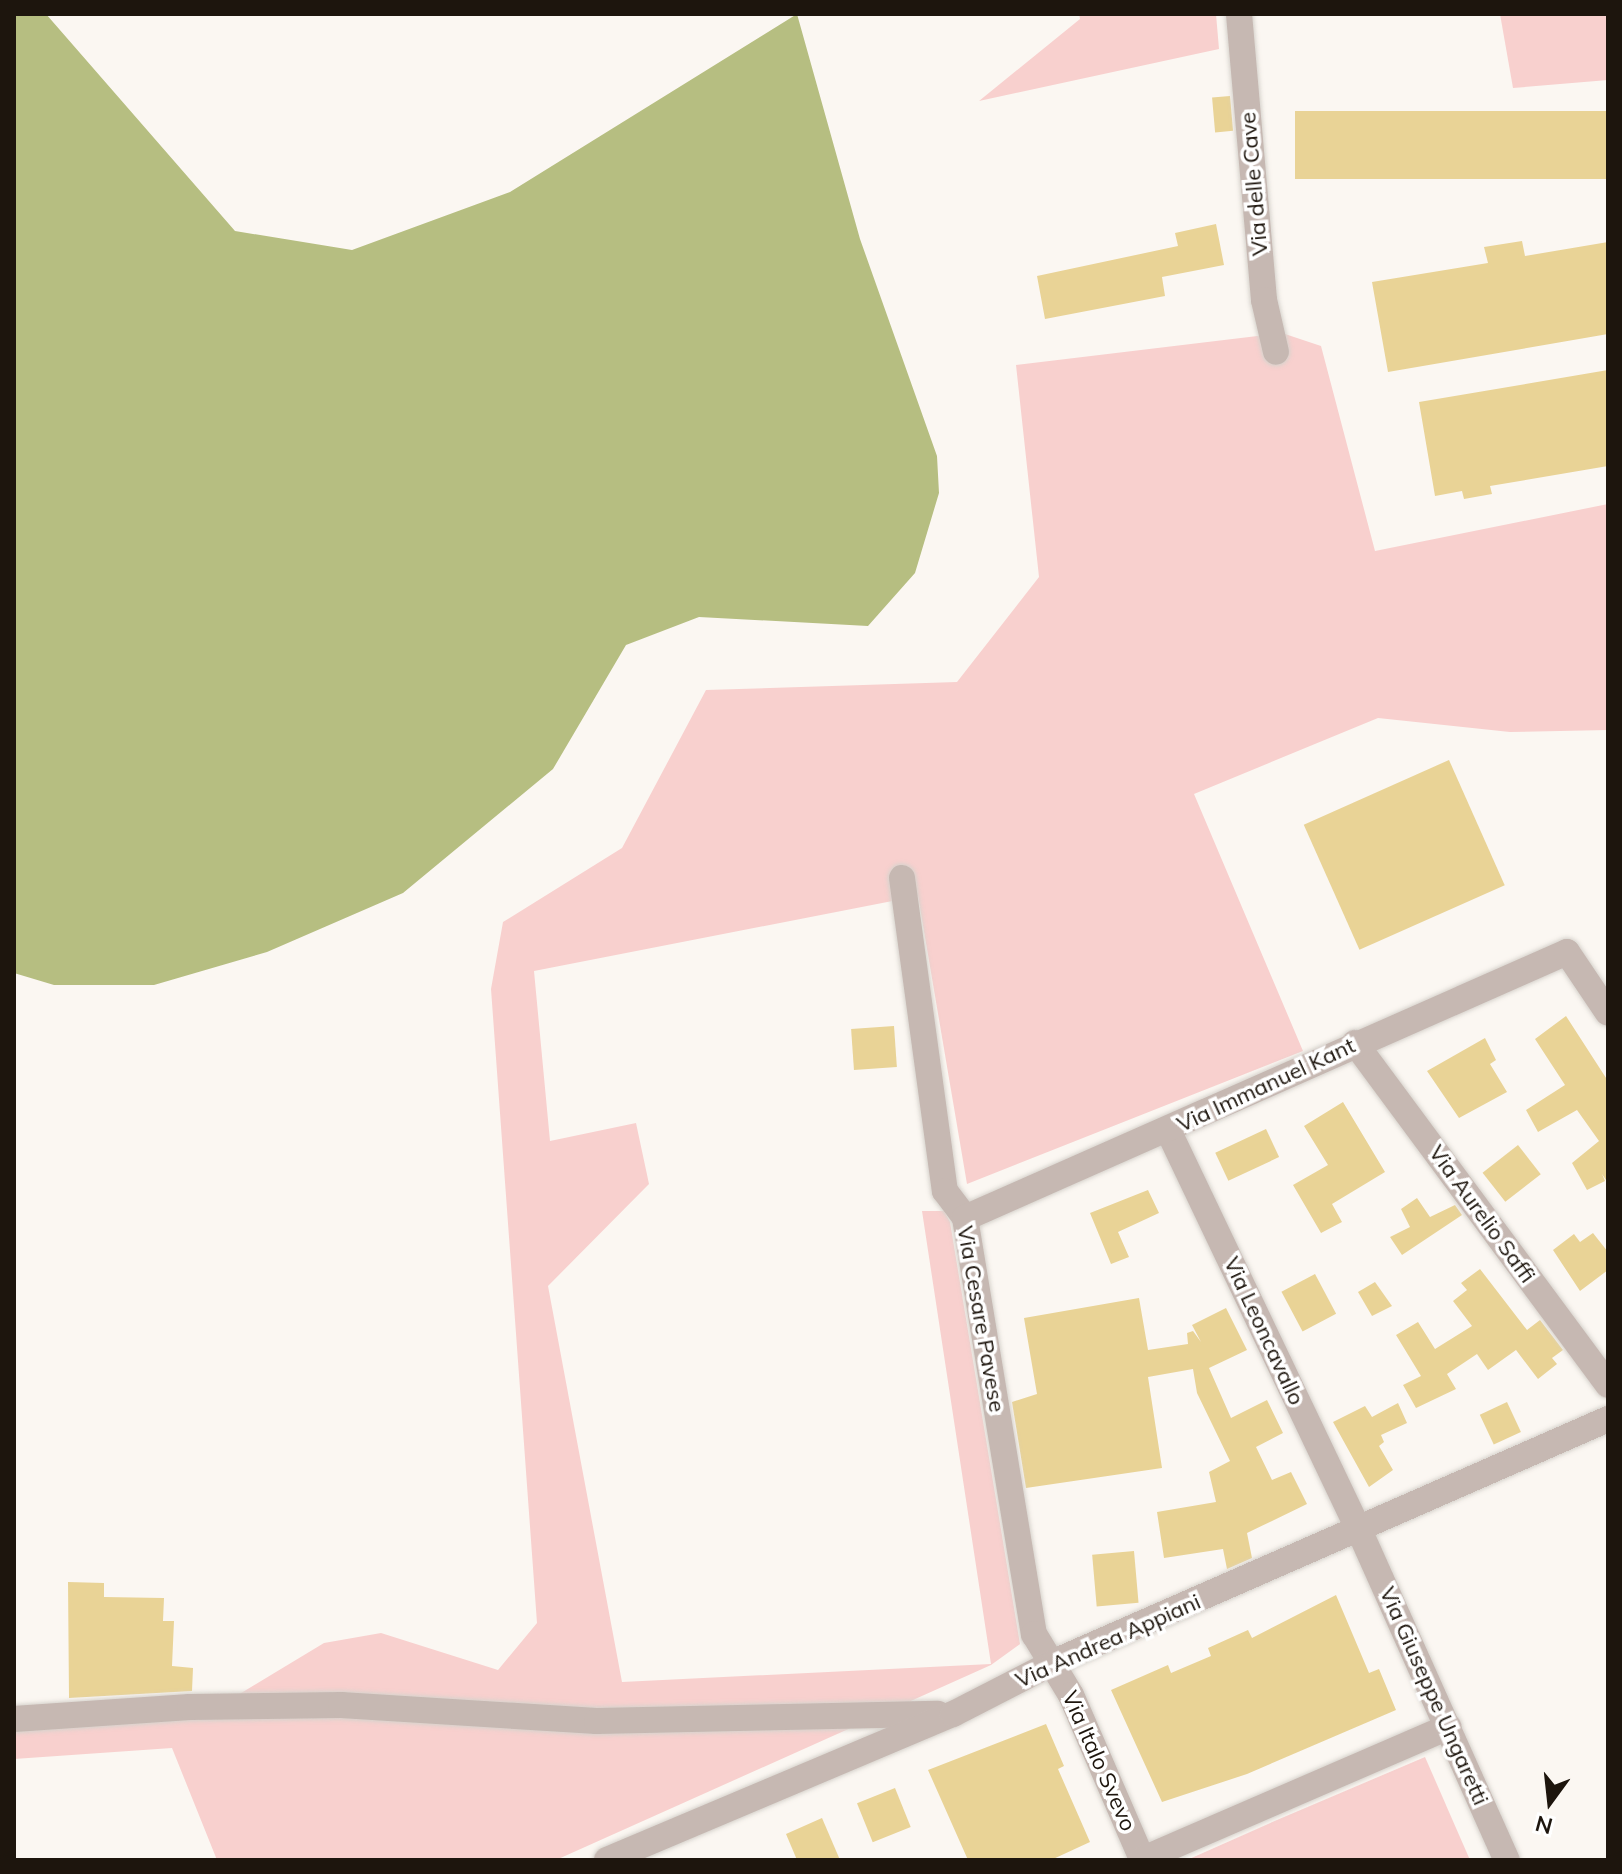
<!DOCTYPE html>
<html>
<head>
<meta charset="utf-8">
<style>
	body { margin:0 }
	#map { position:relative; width:1622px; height:1874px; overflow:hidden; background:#fbf7f2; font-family:Mulish,sans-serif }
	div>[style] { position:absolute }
	.green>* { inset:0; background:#f8d0ce }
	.water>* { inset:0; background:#b6be81 }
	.building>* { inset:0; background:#e9d396; transform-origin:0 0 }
	.roads { filter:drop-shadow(0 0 2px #d7d3cd) drop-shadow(0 0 2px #d7d3cd) }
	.minor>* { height:26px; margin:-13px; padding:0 13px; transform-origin:13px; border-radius:13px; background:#c6b8b2 }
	span { translate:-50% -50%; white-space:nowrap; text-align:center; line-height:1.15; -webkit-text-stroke:7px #fff; paint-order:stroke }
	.street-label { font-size:22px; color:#1d150d }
	.frame { position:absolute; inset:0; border:16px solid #1d150d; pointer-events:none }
	.north { position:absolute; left:1510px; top:1762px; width:80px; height:80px; -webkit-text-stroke:6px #fff; paint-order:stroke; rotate:195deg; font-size:22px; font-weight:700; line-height:32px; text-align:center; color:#1d150d }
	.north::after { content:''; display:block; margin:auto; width:28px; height:36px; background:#1d150d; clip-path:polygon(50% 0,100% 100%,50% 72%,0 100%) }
</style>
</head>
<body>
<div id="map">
	<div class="green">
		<div style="clip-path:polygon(1079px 14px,1216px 14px,1219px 49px,979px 101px,1080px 19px)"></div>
		<div style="clip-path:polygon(1500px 14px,1608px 14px,1608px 80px,1513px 88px)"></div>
		<div style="clip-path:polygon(1282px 333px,1321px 346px,1375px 551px,1608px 504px,1608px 730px,1510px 732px,1378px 718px,1194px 794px,1303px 1051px,967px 1184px,918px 896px,534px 971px,550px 1141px,636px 1123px,649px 1184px,548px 1286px,622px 1682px,991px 1664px,922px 1211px,944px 1211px,950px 1222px,1020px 1644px,991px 1665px,556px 1860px,217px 1860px,172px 1748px,14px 1759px,14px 1722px,233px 1698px,324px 1643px,381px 1633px,498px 1670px,537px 1623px,491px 989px,503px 922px,622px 848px,706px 690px,957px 682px,1039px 577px,1016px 365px)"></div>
		<div style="clip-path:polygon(1425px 1757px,1470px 1860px,1187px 1860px,1277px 1820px)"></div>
	</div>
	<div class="water">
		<div style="clip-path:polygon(14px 14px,46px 14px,235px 231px,352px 250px,510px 192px,797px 14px,860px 239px,937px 456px,939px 493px,915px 573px,868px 626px,699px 617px,626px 645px,553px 769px,403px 893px,267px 952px,154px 985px,54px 985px,14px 973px)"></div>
	</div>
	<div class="building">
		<div style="left:1230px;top:96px;width:35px;height:18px;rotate:85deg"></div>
		<div style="left:1608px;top:111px;width:68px;height:313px;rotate:90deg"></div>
		<div style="clip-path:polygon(1216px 224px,1224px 265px,1162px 277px,1165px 296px,1045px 319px,1037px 276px,1178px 246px,1175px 233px)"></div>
		<div style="clip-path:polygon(1522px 241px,1525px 256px,1608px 242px,1608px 334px,1388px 372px,1372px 282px,1488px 263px,1484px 247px)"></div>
		<div style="clip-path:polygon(1608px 370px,1608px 466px,1490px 486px,1492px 494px,1464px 499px,1462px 491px,1435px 496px,1419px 402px)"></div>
		<div style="left:1449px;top:760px;width:137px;height:159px;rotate:66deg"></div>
		<div style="clip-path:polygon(1566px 1016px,1608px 1081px,1608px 1183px,1602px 1174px,1605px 1181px,1587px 1190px,1572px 1163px,1599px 1141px,1577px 1110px,1538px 1132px,1526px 1110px,1565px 1085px,1535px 1039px)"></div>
		<div style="left:894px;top:1026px;width:41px;height:43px;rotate:86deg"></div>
		<div style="clip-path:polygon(1485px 1038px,1496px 1060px,1490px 1064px,1507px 1092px,1459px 1118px,1427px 1071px)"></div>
		<div style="clip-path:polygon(1343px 1102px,1385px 1172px,1332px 1204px,1342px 1222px,1321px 1233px,1293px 1185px,1328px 1165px,1304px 1126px)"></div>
		<div style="left:1266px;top:1129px;width:31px;height:56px;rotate:65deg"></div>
		<div style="left:1518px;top:1145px;width:37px;height:45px;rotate:52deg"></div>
		<div style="clip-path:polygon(1148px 1190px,1159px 1213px,1118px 1232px,1129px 1257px,1111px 1264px,1090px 1213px)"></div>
		<div style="clip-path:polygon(1417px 1198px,1430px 1217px,1455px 1205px,1462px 1215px,1402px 1255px,1390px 1237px,1410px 1227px,1401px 1209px)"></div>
		<div style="clip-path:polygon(1593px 1233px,1608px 1252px,1608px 1270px,1580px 1291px,1553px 1250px,1574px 1234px,1580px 1242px)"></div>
		<div style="clip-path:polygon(1480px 1269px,1527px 1330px,1540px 1320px,1563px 1350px,1552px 1358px,1557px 1364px,1538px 1379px,1516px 1350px,1488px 1370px,1477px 1354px,1447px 1374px,1456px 1389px,1416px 1408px,1403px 1385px,1421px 1376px,1396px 1335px,1418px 1322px,1435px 1349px,1472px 1326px,1453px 1301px,1467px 1290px,1461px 1283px)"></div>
		<div style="left:1315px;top:1274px;width:45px;height:38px;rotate:62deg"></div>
		<div style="clip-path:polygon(1375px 1282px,1392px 1306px,1372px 1316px,1358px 1292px)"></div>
		<div style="clip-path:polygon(1139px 1298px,1148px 1350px,1188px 1344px,1187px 1333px,1193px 1331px,1201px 1342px,1192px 1325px,1226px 1308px,1247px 1350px,1209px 1368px,1231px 1418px,1267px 1400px,1283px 1433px,1256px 1447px,1272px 1480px,1291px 1472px,1307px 1504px,1247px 1533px,1252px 1558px,1227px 1569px,1223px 1549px,1164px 1558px,1157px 1512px,1216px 1502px,1209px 1472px,1230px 1461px,1197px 1393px,1193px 1369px,1148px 1377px,1162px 1468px,1026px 1488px,1012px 1402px,1037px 1394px,1024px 1318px)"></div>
		<div style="left:1507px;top:1402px;width:33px;height:30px;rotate:65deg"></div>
		<div style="clip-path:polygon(1398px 1403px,1407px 1423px,1381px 1435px,1384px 1442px,1379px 1446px,1393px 1470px,1369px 1487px,1333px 1422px,1365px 1406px,1372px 1417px)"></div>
		<div style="left:1134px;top:1551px;width:52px;height:42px;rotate:85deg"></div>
		<div style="clip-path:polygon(68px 1582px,104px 1583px,104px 1597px,164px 1598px,163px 1621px,174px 1621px,172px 1666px,193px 1668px,192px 1691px,69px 1698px)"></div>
		<div style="clip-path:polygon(1336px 1595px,1369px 1673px,1379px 1669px,1396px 1710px,1247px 1774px,1162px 1802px,1111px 1690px,1168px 1665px,1171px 1673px,1211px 1656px,1208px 1648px,1248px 1630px,1252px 1638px)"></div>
		<div style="clip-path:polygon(1046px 1724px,1064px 1766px,1058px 1769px,1090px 1842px,1051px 1860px,968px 1860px,928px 1770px)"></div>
		<div style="left:895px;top:1788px;width:42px;height:41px;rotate:68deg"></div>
		<div style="clip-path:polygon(822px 1818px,840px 1860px,797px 1860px,786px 1834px)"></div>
	</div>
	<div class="roads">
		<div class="minor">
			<div style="left:1239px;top:14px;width:287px;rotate:85deg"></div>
			<div style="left:1264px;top:300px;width:53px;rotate:77deg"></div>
			<div style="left:902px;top:878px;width:316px;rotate:82.2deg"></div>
			<div style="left:945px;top:1191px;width:34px;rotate:53deg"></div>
			<div style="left:965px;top:1218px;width:422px;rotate:80.6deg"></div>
			<div style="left:1034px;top:1634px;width:71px;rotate:58.8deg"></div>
			<div style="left:1071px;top:1695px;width:179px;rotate:66.6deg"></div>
			<div style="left:1355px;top:1043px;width:425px;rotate:53.5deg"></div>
			<div style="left:1168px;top:1130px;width:445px;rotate:64.5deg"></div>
			<div style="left:1360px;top:1532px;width:359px;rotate:65.9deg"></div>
			<div style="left:965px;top:1218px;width:658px;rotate:-23.84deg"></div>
			<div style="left:1567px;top:952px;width:73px;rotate:56.1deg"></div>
			<div style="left:14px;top:1719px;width:176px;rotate:-3.9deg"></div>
			<div style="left:190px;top:1707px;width:151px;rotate:-0.8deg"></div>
			<div style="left:341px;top:1705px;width:256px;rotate:3.6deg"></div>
			<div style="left:597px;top:1721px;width:341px;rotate:-1.2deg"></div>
			<div style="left:607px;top:1860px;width:376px;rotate:-22.9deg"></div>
			<div style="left:953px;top:1714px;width:114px;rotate:-27.2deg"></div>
			<div style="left:1054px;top:1662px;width:605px;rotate:-23.68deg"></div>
			<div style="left:1141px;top:1860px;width:335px;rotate:-23.4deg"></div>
		</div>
	</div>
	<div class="street-label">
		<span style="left:1254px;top:184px;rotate:-95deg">Via delle Cave</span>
		<span style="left:1266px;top:1085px;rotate:-25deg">Via Immanuel Kant</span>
		<span style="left:1482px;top:1214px;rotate:54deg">Via Aurelio Saffi</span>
		<span style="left:981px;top:1319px;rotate:80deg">Via Cesare Pavese</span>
		<span style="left:1264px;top:1331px;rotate:65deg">Via Leoncavallo</span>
		<span style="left:1108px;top:1641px;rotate:-24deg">Via Andrea Appiani</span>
		<span style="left:1434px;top:1696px;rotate:66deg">Via Giuseppe Ungaretti</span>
		<span style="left:1099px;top:1761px;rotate:66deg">Via Italo Svevo</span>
	</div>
	<div class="frame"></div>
	<div class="north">N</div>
</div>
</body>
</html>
